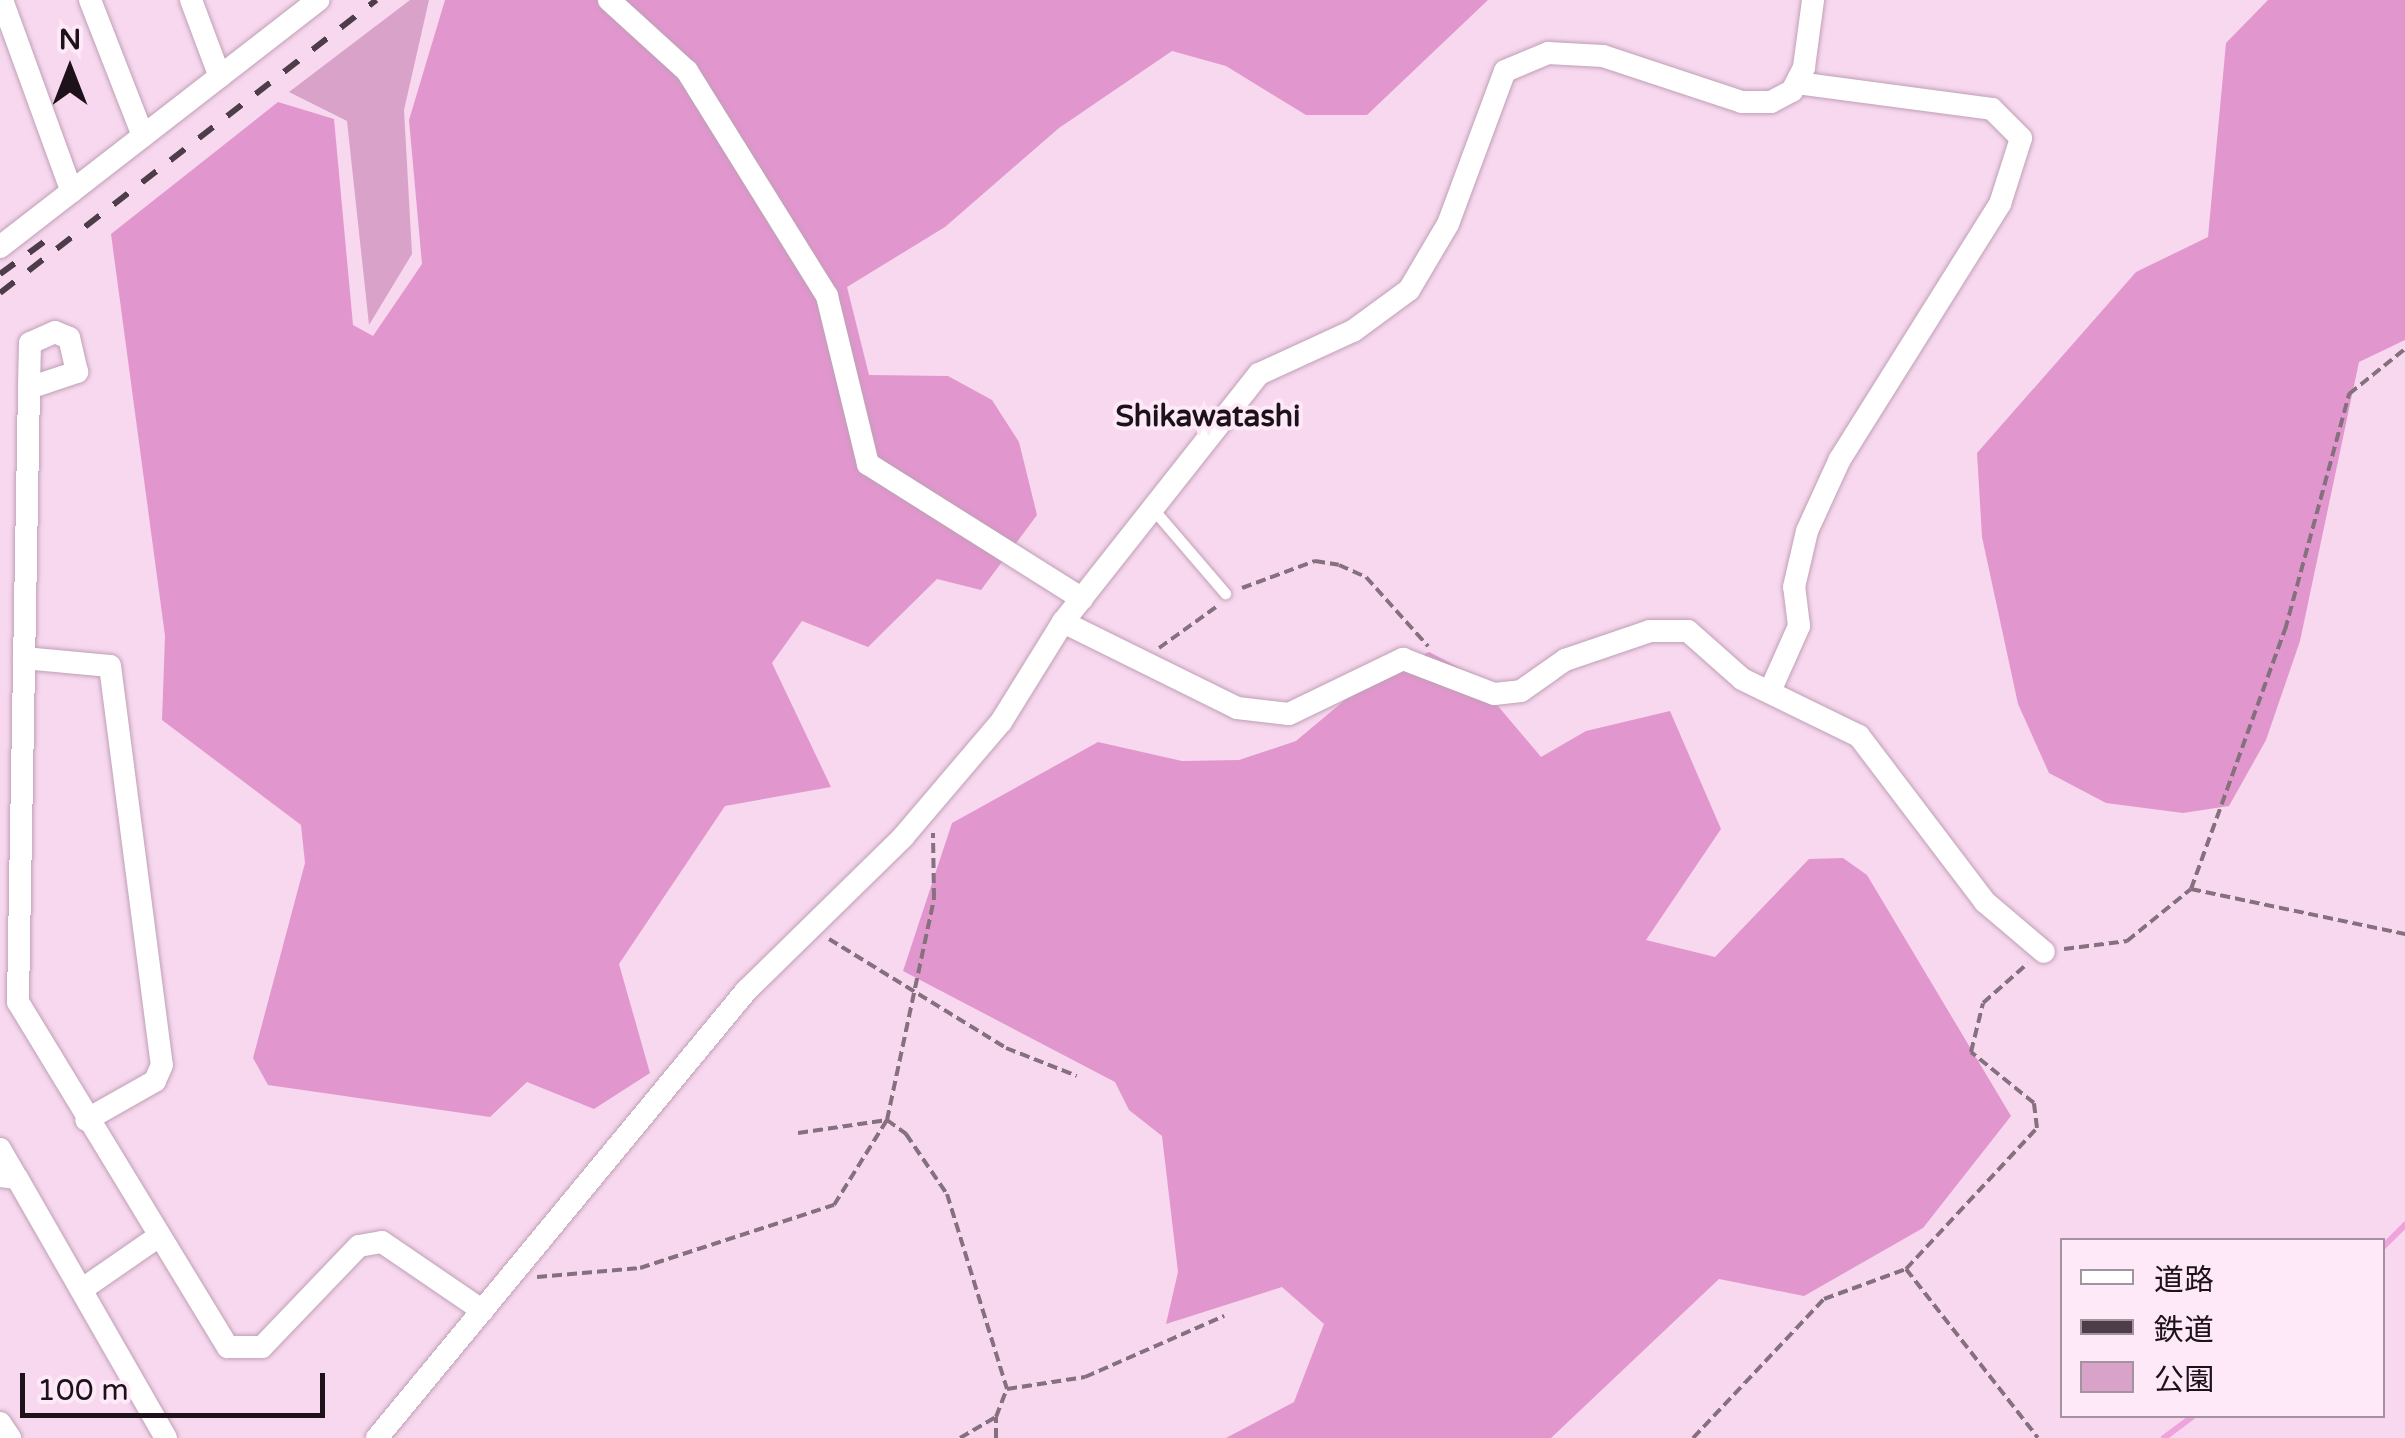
<!DOCTYPE html>
<html>
<head>
<meta charset="utf-8">
<style>
	body { margin:0 }
	#map { position:relative; width:2405px; height:1438px; overflow:hidden; background:#f8d8ee; font-family:"Varela Round","Noto Sans JP",sans-serif }
	div>[style] { position:absolute }
	.green>* { inset:0; background:#d8a2c9 }
	.forest>* { inset:0; background:#e296ce }
	.stream>* { height:6px; margin:-3px; padding:0 3px; transform-origin:3px; border-radius:3px; background:#efa2db }
	.path>* { height:4px; margin-top:-2px; transform-origin:0; background:repeating-linear-gradient(90deg,#85707e 0 10px,transparent 0 15px) }
	.roads { filter:drop-shadow(0 0 2px #bfa0b6) drop-shadow(0 0 2px #bfa0b6) }
	.service>* { height:11px; margin:-5.5px; padding:0 5.5px; transform-origin:5.5px; border-radius:5.5px; background:#fff }
	.minor>* { height:22px; margin:-11px; padding:0 11px; transform-origin:11px; border-radius:11px; background:#fff }
	.rail>* { height:6px; margin-top:-3px; transform-origin:0; background:repeating-linear-gradient(90deg,#4c3d48 0 18px,transparent 0 36px) }
	span { translate:-50% -50%; white-space:nowrap; text-align:center; line-height:1.15; -webkit-text-stroke:8px #fde9f7; paint-order:stroke }
	.quarter-label { font-size:30px; color:#1d121a; font-weight:700 }
	.legend { position:absolute; left:2060px; top:1238px; width:325px; height:180px; box-sizing:border-box; background:#fde9f7; border:2px solid #a3939f; margin:0; padding:12px 18px; list-style:none; font-size:30px; color:#1d121a }
	.legend li { display:flex; align-items:center; gap:20px; height:50px }
	.legend b { width:50px; border:2px solid #a3939f }
	.north { position:absolute; left:20px; top:20px; width:100px; height:100px; -webkit-text-stroke:8px #fde9f7; paint-order:stroke; rotate:0deg; font-size:28px; font-weight:700; line-height:40px; text-align:center; color:#1d121a }
	.north::after { content:''; display:block; margin:auto; width:35px; height:45px; background:#1d121a; clip-path:polygon(50% 0,100% 100%,50% 72%,0 100%) }
	.scale { position:absolute; left:20px; top:1373px; width:305px; height:45px; box-sizing:border-box; border:5px solid #1d121a; border-top:0; padding-left:12px; font-size:30px; line-height:35px; white-space:nowrap; color:#1d121a; -webkit-text-stroke:8px #fde9f7; paint-order:stroke }
</style>
</head>
<body>
<div id="map">
	<div class="green">
		<div style="clip-path:polygon(410px 0,429px 0,404px 110px,412px 254px,369px 325px,347px 121px,289px 92px)"></div>
	</div>
	<div class="forest">
		<div style="clip-path:polygon(445px 0,1488px 0,1367px 115px,1306px 115px,1226px 66px,1172px 51px,1059px 128px,945px 227px,847px 287px,869px 375px,948px 376px,992px 400px,1019px 442px,1037px 515px,981px 590px,937px 579px,868px 647px,802px 621px,772px 663px,831px 787px,725px 806px,619px 964px,650px 1073px,594px 1109px,527px 1082px,490px 1117px,268px 1085px,253px 1058px,305px 863px,301px 825px,162px 720px,165px 636px,111px 234px,278px 102px,334px 119px,353px 325px,373px 336px,422px 264px,409px 120px)"></div>
		<div style="clip-path:polygon(2268px 0,2405px 0,2405px 340px,2359px 362px,2300px 641px,2266px 740px,2229px 806px,2183px 813px,2106px 803px,2049px 773px,2018px 704px,1982px 537px,1977px 453px,2136px 272px,2208px 237px,2226px 43px)"></div>
		<div style="clip-path:polygon(1429px 652px,1471px 674px,1541px 757px,1586px 731px,1670px 711px,1721px 829px,1646px 940px,1715px 957px,1809px 859px,1843px 858px,1867px 875px,2011px 1116px,1923px 1228px,1804px 1296px,1719px 1279px,1551px 1438px,1226px 1438px,1294px 1402px,1324px 1324px,1282px 1287px,1166px 1324px,1178px 1272px,1162px 1136px,1129px 1110px,1115px 1082px,903px 971px,952px 823px,1098px 742px,1182px 761px,1239px 760px,1296px 741px,1365px 683px)"></div>
	</div>
	<div class="stream">
		<div style="left:2382px;top:1248px;width:33px;rotate:-45deg"></div>
		<div style="left:2164px;top:1438px;width:36px;rotate:-37deg"></div>
	</div>
	<div class="path">
		<div style="left:1242px;top:588px;width:78px;rotate:-20.3deg"></div>
		<div style="left:1315px;top:561px;width:24px;rotate:9deg"></div>
		<div style="left:1339px;top:565px;width:30px;rotate:24deg"></div>
		<div style="left:1366px;top:577px;width:93px;rotate:48.1deg"></div>
		<div style="left:1159px;top:648px;width:70px;rotate:-35.7deg"></div>
		<div style="left:2191px;top:889px;width:219px;rotate:11.9deg"></div>
		<div style="left:829px;top:939px;width:208px;rotate:31.6deg"></div>
		<div style="left:1006px;top:1048px;width:76px;rotate:21.5deg"></div>
		<div style="left:2064px;top:949px;width:64px;rotate:-7.2deg"></div>
		<div style="left:2127px;top:941px;width:82px;rotate:-39.1deg"></div>
		<div style="left:2191px;top:889px;width:276px;rotate:-70.1deg"></div>
		<div style="left:2285px;top:630px;width:245px;rotate:-74.8deg"></div>
		<div style="left:2349px;top:394px;width:72px;rotate:-38.8deg"></div>
		<div style="left:798px;top:1133px;width:90px;rotate:-8.3deg"></div>
		<div style="left:887px;top:1120px;width:24px;rotate:36deg"></div>
		<div style="left:906px;top:1134px;width:73px;rotate:55.7deg"></div>
		<div style="left:947px;top:1194px;width:204px;rotate:72.9deg"></div>
		<div style="left:1906px;top:1269px;width:214px;rotate:52deg"></div>
		<div style="left:537px;top:1277px;width:103px;rotate:-5deg"></div>
		<div style="left:640px;top:1268px;width:204px;rotate:-18deg"></div>
		<div style="left:834px;top:1205px;width:100px;rotate:-58.1deg"></div>
		<div style="left:887px;top:1120px;width:227px;rotate:-78deg"></div>
		<div style="left:934px;top:898px;width:65px;rotate:-90.9deg"></div>
		<div style="left:960px;top:1438px;width:42px;rotate:-30.3deg"></div>
		<div style="left:996px;top:1417px;width:30px;rotate:-69deg"></div>
		<div style="left:1007px;top:1389px;width:79px;rotate:-8.7deg"></div>
		<div style="left:1085px;top:1377px;width:152px;rotate:-23.7deg"></div>
		<div style="left:996px;top:1438px;width:21px;rotate:-90deg"></div>
		<div style="left:1693px;top:1438px;width:191px;rotate:-46.7deg"></div>
		<div style="left:1824px;top:1299px;width:87px;rotate:-20.1deg"></div>
		<div style="left:1906px;top:1269px;width:192px;rotate:-47.1deg"></div>
		<div style="left:2037px;top:1128px;width:25px;rotate:-97deg"></div>
		<div style="left:2034px;top:1103px;width:81px;rotate:-141deg"></div>
		<div style="left:1971px;top:1052px;width:50px;rotate:-76.2deg"></div>
		<div style="left:1983px;top:1003px;width:60px;rotate:-41.6deg"></div>
	</div>
	<div class="roads">
		<div class="service">
			<div style="left:1153px;top:509px;width:111px;rotate:49.4deg"></div>
		</div>
		<div class="minor">
			<div style="left:2px;top:0;width:204px;rotate:70deg"></div>
			<div style="left:90px;top:0;width:146px;rotate:68.7deg"></div>
			<div style="left:191px;top:0;width:82px;rotate:69.4deg"></div>
			<div style="left:609px;top:0;width:105px;rotate:42.3deg"></div>
			<div style="left:687px;top:71px;width:265px;rotate:58.1deg"></div>
			<div style="left:827px;top:296px;width:173px;rotate:76.3deg"></div>
			<div style="left:868px;top:464px;width:253px;rotate:32.2deg"></div>
			<div style="left:0;top:247px;width:403px;rotate:-37.8deg"></div>
			<div style="left:29px;top:388px;width:51px;rotate:-18.4deg"></div>
			<div style="left:77px;top:372px;width:35px;rotate:-103deg"></div>
			<div style="left:69px;top:338px;width:15px;rotate:-157deg"></div>
			<div style="left:55px;top:332px;width:27px;rotate:156deg"></div>
			<div style="left:30px;top:343px;width:45px;rotate:91.3deg"></div>
			<div style="left:29px;top:388px;width:614px;rotate:91.03deg"></div>
			<div style="left:18px;top:1002px;width:404px;rotate:58.7deg"></div>
			<div style="left:228px;top:1347px;width:34px"></div>
			<div style="left:262px;top:1347px;width:140px;rotate:-46.2deg"></div>
			<div style="left:359px;top:1246px;width:23px;rotate:-10deg"></div>
			<div style="left:382px;top:1242px;width:122px;rotate:34.3deg"></div>
			<div style="left:1063px;top:622px;width:194px;rotate:26.3deg"></div>
			<div style="left:1237px;top:708px;width:52px;rotate:6.6deg"></div>
			<div style="left:1289px;top:714px;width:127px;rotate:-25.8deg"></div>
			<div style="left:1403px;top:659px;width:97px;rotate:21deg"></div>
			<div style="left:1494px;top:694px;width:27px;rotate:-6deg"></div>
			<div style="left:1521px;top:691px;width:54px;rotate:-35.2deg"></div>
			<div style="left:1565px;top:660px;width:90px;rotate:-18.8deg"></div>
			<div style="left:1650px;top:631px;width:38px"></div>
			<div style="left:1688px;top:631px;width:72px;rotate:41.6deg"></div>
			<div style="left:1742px;top:679px;width:130px;rotate:26deg"></div>
			<div style="left:1859px;top:736px;width:208px;rotate:52.8deg"></div>
			<div style="left:1985px;top:902px;width:77px;rotate:40.3deg"></div>
			<div style="left:24px;top:658px;width:86px;rotate:5.3deg"></div>
			<div style="left:110px;top:666px;width:402px;rotate:82.6deg"></div>
			<div style="left:162px;top:1065px;width:17px;rotate:114deg"></div>
			<div style="left:155px;top:1081px;width:79px;rotate:150.5deg"></div>
			<div style="left:1771px;top:689px;width:69px;rotate:-66deg"></div>
			<div style="left:1799px;top:626px;width:39px;rotate:-97deg"></div>
			<div style="left:1794px;top:587px;width:57px;rotate:-76.9deg"></div>
			<div style="left:1807px;top:531px;width:79px;rotate:-65.4deg"></div>
			<div style="left:1840px;top:459px;width:301px;rotate:-57.9deg"></div>
			<div style="left:2000px;top:204px;width:69px;rotate:-72.3deg"></div>
			<div style="left:2021px;top:138px;width:41px;rotate:-135deg"></div>
			<div style="left:1992px;top:109px;width:197px;rotate:-172.4deg"></div>
			<div style="left:0;top:1149px;width:34px;rotate:60deg"></div>
			<div style="left:0;top:1176px;width:17px;rotate:7deg"></div>
			<div style="left:17px;top:1178px;width:300px;rotate:60.2deg"></div>
			<div style="left:84px;top:1288px;width:91px;rotate:-34.7deg"></div>
			<div style="left:0;top:1423px;width:18px;rotate:56deg"></div>
			<div style="left:377px;top:1438px;width:580px;rotate:-50.46deg"></div>
			<div style="left:746px;top:991px;width:220px;rotate:-44.4deg"></div>
			<div style="left:903px;top:837px;width:151px;rotate:-49.6deg"></div>
			<div style="left:1001px;top:722px;width:118px;rotate:-58.2deg"></div>
			<div style="left:1063px;top:622px;width:316px;rotate:-51.7deg"></div>
			<div style="left:1259px;top:374px;width:103px;rotate:-24.6deg"></div>
			<div style="left:1353px;top:331px;width:69px;rotate:-36.2deg"></div>
			<div style="left:1409px;top:290px;width:77px;rotate:-59.4deg"></div>
			<div style="left:1448px;top:224px;width:163px;rotate:-69.6deg"></div>
			<div style="left:1505px;top:71px;width:47px;rotate:-22.7deg"></div>
			<div style="left:1548px;top:53px;width:55px;rotate:3.1deg"></div>
			<div style="left:1603px;top:56px;width:146px;rotate:18.3deg"></div>
			<div style="left:1742px;top:102px;width:29px"></div>
			<div style="left:1771px;top:102px;width:24px;rotate:-28deg"></div>
			<div style="left:1792px;top:91px;width:27px;rotate:-63deg"></div>
			<div style="left:1804px;top:67px;width:68px;rotate:-82.3deg"></div>
		</div>
	</div>
	<div class="rail">
		<div style="left:0;top:274px;width:69px;rotate:-36.2deg"></div>
		<div style="left:0;top:293px;width:477px;rotate:-37.9deg"></div>
	</div>
	<div class="quarter-label">
		<span style="left:1208px;top:417px">Shikawatashi</span>
	</div>
	<ul class="legend">
	<li><b style="height:12px;background:#fff"></b>道路</li>
	<li><b style="height:12px;background:#4c3d48"></b>鉄道</li>
	<li><b style="height:28px;background:#d8a2c9"></b>公園</li>
	</ul>
	<div class="north">N</div>
	<div class="scale">100 m</div>
</div>
</body>
</html>
